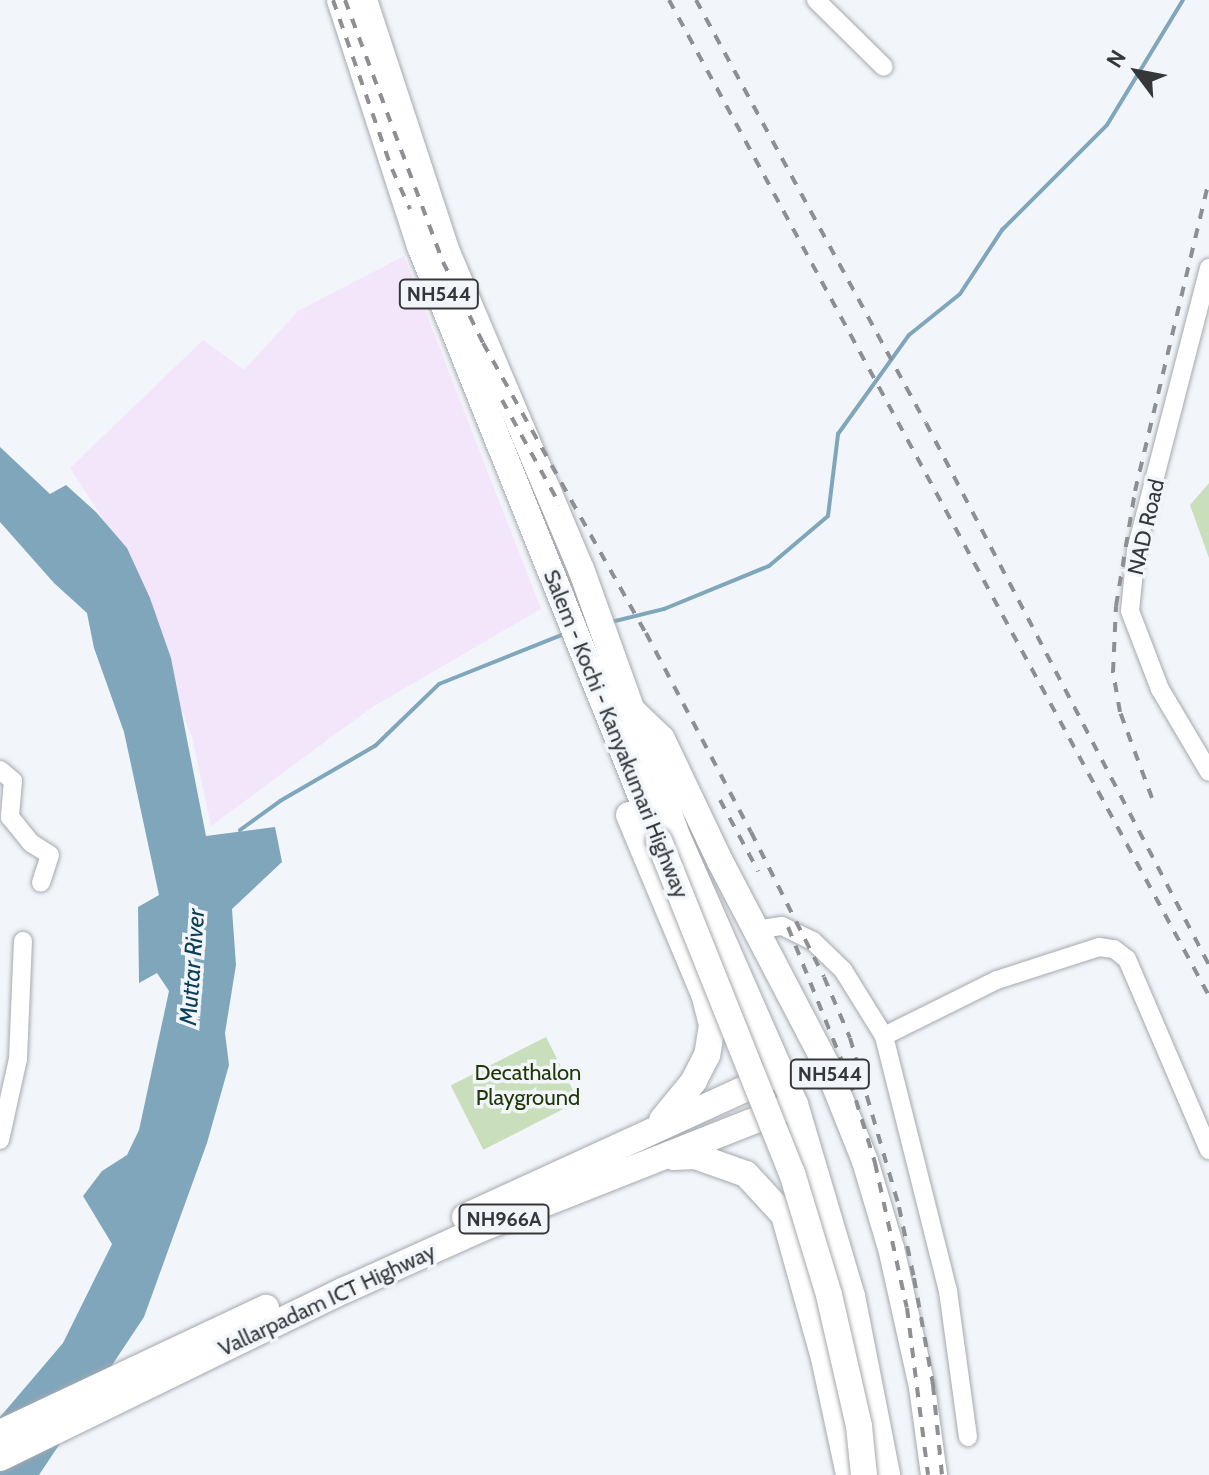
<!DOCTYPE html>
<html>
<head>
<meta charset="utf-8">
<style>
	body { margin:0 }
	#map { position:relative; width:1209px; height:1475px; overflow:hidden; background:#f2f6fb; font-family:Cabin,sans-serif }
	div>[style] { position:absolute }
	.education>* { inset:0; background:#f4e6fa }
	.green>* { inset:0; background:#c9deba; transform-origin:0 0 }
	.water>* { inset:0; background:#80a6bc }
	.stream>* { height:4px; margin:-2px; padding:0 2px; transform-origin:2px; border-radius:2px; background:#80a6bc }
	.roads { filter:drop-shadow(0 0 2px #a5a9ad) drop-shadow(0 0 2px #a5a9ad) }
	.minor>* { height:18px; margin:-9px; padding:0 9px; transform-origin:9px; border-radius:9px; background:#fff }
	.highway>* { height:26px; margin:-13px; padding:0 13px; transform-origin:13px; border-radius:13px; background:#fff }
	.rail>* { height:4px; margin-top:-2px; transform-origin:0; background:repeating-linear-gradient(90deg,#8d8f93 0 10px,transparent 0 20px) }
	.bridges { filter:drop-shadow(0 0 2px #a5a9ad) drop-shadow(0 0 2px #a5a9ad) }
	.highway-bridge>* { height:26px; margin:-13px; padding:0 13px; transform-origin:13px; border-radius:13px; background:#fff }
	span { translate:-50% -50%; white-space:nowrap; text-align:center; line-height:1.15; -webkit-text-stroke:7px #f2f6fb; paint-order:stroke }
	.shield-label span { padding:2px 6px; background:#f2f6fb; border:2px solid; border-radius:6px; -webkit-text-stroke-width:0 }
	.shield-label { font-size:20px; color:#363739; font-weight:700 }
	.street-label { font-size:22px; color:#363739 }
	.park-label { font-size:22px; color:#1f3803 }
	.water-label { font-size:24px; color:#0c4058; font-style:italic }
	.north { position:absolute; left:1097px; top:32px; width:80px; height:80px; -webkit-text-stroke:6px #f2f6fb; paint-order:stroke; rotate:302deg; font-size:22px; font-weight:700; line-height:32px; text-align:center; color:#363739 }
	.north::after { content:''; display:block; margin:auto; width:28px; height:36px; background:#363739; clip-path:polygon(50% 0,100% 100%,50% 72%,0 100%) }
</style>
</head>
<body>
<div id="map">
	<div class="education">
		<div style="clip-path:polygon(404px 256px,541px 609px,371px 708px,211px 826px,192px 737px,116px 539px,70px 468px,203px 340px,244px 370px,298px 311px)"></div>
	</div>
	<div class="green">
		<div style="clip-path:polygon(1209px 483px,1209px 558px,1190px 505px)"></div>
		<div style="left:546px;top:1037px;width:72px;height:107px;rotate:63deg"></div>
	</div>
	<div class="water">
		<div style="clip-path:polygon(0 447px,50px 494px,66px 485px,96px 512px,127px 548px,150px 598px,171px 658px,206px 836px,275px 827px,282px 862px,232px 909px,236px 965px,225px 1033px,229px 1065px,207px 1143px,144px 1317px,39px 1475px,0 1475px,0 1417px,63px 1343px,112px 1244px,83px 1196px,102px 1171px,127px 1155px,139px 1130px,169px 991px,157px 973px,139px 983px,138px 907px,159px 895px,124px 732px,94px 648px,87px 613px,54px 583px,0 522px)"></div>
	</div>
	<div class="stream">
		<div style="left:611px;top:622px;width:55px;rotate:-13.8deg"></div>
		<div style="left:664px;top:609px;width:113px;rotate:-22.3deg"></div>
		<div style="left:769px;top:566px;width:77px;rotate:-40.3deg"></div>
		<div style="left:828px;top:516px;width:83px;rotate:-83deg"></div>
		<div style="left:838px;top:434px;width:122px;rotate:-54.4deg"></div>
		<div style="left:909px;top:335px;width:65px;rotate:-38.8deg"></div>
		<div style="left:960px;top:294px;width:77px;rotate:-56.7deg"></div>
		<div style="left:1002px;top:230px;width:148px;rotate:-45deg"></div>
		<div style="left:1107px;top:125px;width:146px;rotate:-58.7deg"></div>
		<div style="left:240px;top:830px;width:49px;rotate:-35.9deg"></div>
		<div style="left:280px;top:801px;width:110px;rotate:-30.1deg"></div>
		<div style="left:375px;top:746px;width:89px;rotate:-44.1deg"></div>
		<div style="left:439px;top:684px;width:135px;rotate:-21.8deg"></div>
	</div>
	<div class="roads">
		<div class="minor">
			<div style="left:816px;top:0;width:95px;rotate:44.6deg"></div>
			<div style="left:1209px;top:268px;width:292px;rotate:104.5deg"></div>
			<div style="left:1136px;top:551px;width:60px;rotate:95.7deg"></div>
			<div style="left:1130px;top:611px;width:84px;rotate:69deg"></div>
			<div style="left:1160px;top:689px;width:96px;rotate:59.4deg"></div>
			<div style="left:0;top:770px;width:17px;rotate:40deg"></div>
			<div style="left:13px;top:781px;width:36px;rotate:95deg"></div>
			<div style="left:10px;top:817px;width:33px;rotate:51deg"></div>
			<div style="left:31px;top:843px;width:22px;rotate:32deg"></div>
			<div style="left:50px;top:855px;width:29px;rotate:108deg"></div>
			<div style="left:756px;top:930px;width:26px;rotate:-9deg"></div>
			<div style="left:782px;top:926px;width:34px;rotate:26deg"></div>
			<div style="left:813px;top:941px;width:42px;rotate:44deg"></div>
			<div style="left:843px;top:970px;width:78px;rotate:58.2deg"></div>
			<div style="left:0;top:1140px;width:83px;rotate:-77.5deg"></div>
			<div style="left:18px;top:1059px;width:118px;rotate:-87.6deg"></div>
			<div style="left:968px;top:1437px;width:147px;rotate:-97.8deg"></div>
			<div style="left:948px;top:1291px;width:263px;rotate:-104.1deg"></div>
			<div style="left:884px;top:1036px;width:126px;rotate:-26.4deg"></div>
			<div style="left:997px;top:980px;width:107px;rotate:-17.9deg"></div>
			<div style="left:1099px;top:947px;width:15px;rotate:8deg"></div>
			<div style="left:1114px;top:949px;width:16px;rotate:38deg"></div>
			<div style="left:1127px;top:959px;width:208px;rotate:66.8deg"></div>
		</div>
		<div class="highway">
			<div style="left:340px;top:0;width:259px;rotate:72deg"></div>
			<div style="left:420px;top:246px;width:641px;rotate:68.12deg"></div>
			<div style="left:364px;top:0;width:265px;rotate:71.8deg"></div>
			<div style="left:447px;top:252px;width:344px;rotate:67.1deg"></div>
			<div style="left:581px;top:569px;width:286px;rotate:70.2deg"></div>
			<div style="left:678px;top:838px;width:291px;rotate:66.3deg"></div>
			<div style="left:795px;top:1104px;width:200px;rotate:73.5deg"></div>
			<div style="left:852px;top:1296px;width:182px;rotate:78.9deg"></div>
			<div style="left:635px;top:713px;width:37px;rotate:44deg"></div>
			<div style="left:662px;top:739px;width:137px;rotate:64.6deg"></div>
			<div style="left:721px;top:863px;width:229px;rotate:62.4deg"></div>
			<div style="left:827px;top:1066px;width:102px;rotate:68.2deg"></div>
			<div style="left:865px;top:1161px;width:91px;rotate:73.4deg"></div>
			<div style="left:891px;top:1248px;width:142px;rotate:77.4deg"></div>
			<div style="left:922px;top:1387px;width:89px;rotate:82.2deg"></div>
			<div style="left:629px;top:815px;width:197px;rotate:67.3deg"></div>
			<div style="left:705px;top:997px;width:29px;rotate:76deg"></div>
			<div style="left:712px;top:1025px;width:30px;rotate:99deg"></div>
			<div style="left:707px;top:1055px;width:29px;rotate:117deg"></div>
			<div style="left:694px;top:1081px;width:50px;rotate:129.4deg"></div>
			<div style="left:674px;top:1157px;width:21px;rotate:-3deg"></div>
			<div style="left:695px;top:1156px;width:54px;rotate:19.4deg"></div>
			<div style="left:746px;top:1174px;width:56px;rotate:47.2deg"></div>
			<div style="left:784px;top:1215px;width:148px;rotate:74.4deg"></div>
			<div style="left:824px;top:1358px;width:120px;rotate:77.9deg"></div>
			<div style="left:465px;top:1217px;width:341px;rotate:-24.6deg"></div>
			<div style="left:0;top:1433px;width:294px;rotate:-25.2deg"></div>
			<div style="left:0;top:1458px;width:384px;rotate:-26deg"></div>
			<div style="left:345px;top:1290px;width:146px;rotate:-24.3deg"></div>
			<div style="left:478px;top:1230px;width:334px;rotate:-21.6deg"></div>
		</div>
	</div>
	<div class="rail">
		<div style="left:333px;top:0;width:179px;rotate:70.8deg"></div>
		<div style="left:392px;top:169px;width:44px;rotate:65.8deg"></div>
		<div style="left:345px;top:0;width:280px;rotate:69.5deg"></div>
		<div style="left:443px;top:262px;width:90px;rotate:63.7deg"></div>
		<div style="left:483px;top:343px;width:333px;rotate:60.7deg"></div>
		<div style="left:646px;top:633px;width:225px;rotate:62.2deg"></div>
		<div style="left:751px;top:832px;width:162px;rotate:63.3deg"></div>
		<div style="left:824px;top:977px;width:66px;rotate:66.9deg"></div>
		<div style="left:850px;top:1038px;width:176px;rotate:73.8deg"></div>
		<div style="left:899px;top:1207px;width:73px;rotate:78.1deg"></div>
		<div style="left:914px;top:1278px;width:109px;rotate:79.9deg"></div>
		<div style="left:933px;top:1385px;width:90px;rotate:84.3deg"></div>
		<div style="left:669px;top:0;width:1133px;rotate:61.53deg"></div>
		<div style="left:696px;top:0;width:481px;rotate:61.5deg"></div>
		<div style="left:926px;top:423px;width:611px;rotate:62.43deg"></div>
		<div style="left:502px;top:400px;width:120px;rotate:61.1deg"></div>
		<div style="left:1152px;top:798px;width:92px;rotate:-110.4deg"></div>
		<div style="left:1120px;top:712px;width:41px;rotate:-99.9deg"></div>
		<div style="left:1113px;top:672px;width:66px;rotate:-87.4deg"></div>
		<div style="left:1116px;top:606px;width:117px;rotate:-80.6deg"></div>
		<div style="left:1135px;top:491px;width:319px;rotate:-76.6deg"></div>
		<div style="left:720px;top:800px;width:81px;rotate:61.8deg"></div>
		<div style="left:788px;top:927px;width:166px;rotate:68.1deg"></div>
		<div style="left:850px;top:1081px;width:86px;rotate:73deg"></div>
		<div style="left:875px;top:1163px;width:148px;rotate:77.6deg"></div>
		<div style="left:907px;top:1308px;width:168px;rotate:82.8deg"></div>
	</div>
	<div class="bridges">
		<div class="highway-bridge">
			<div style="left:659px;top:841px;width:358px;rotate:68.2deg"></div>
			<div style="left:792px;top:1173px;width:127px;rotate:73.1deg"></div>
			<div style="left:829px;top:1295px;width:134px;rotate:77.1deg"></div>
			<div style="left:859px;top:1426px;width:49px;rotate:84.2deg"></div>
		</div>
	</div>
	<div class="shield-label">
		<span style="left:439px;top:294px">NH544</span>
		<span style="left:830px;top:1074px">NH544</span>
		<span style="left:504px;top:1219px">NH966A</span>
	</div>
	<div class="street-label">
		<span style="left:1146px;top:527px;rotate:-77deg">NAD Road</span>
		<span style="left:616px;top:734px;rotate:68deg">Salem - Kochi - Kanyakumari Highway</span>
		<span style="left:327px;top:1300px;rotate:-25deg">Vallarpadam ICT Highway</span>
	</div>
	<div class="park-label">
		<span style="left:528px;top:1085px">Decathalon<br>Playground</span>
	</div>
	<div class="water-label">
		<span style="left:192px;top:967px;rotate:-86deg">Muttar River</span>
	</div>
	<div class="north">N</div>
</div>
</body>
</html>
